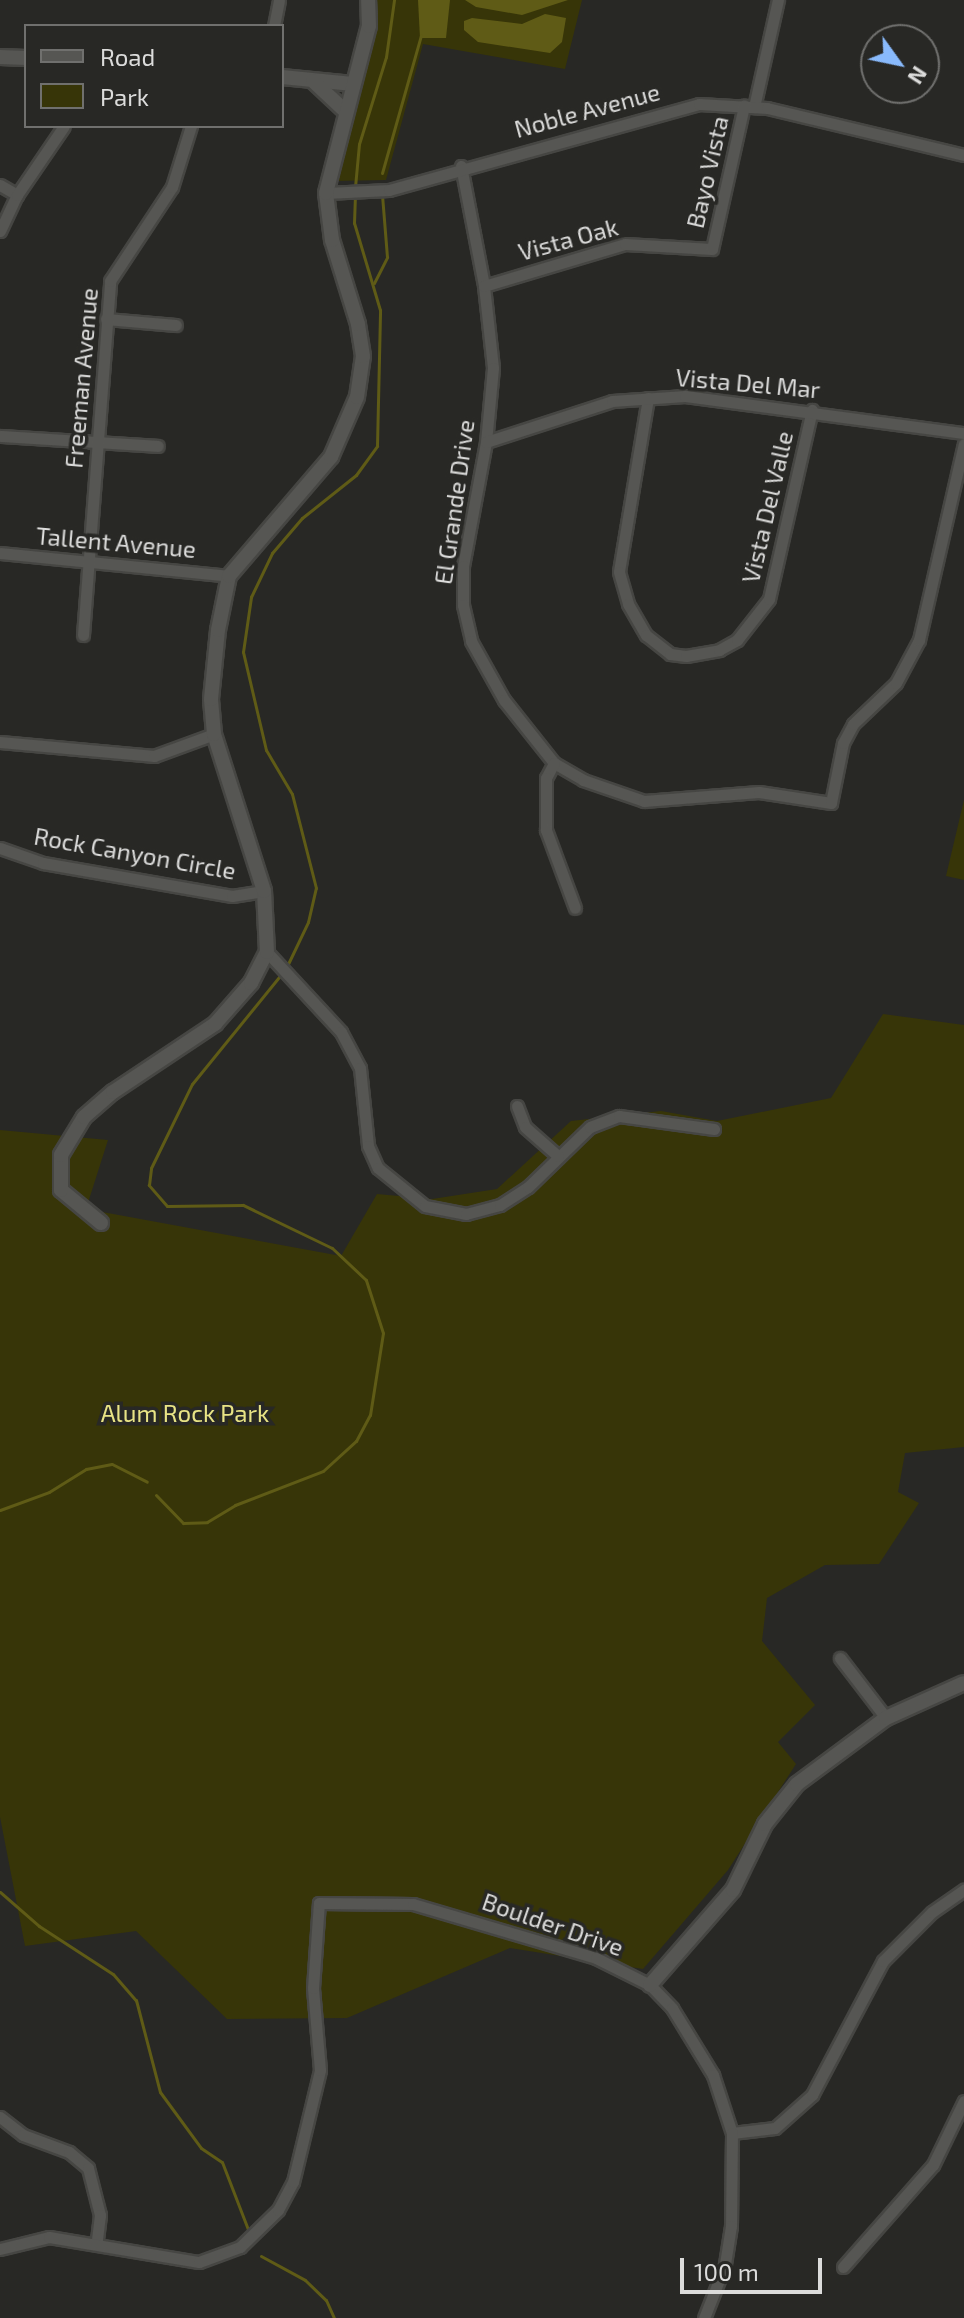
<!DOCTYPE html>
<html>
<head>
<meta charset="utf-8">
<style>
	body { margin:0 }
	#map { position:relative; width:964px; height:2318px; overflow:hidden; background:#282825; font-family:"Exo 2",sans-serif }
	div>[style] { position:absolute }
	[style*='--x'] { left:calc(var(--x)*1px); top:calc(var(--y)*1px); width:calc(var(--w)*1px); rotate:calc(var(--a)*1deg) }
	.green>* { inset:0; background:#373508 }
	.water>* { inset:0; background:#5f5b16 }
	.stream>* { height:3px; margin:-1.5px; padding:0 1.5px; transform-origin:1.5px; border-radius:1.5px; background:#5f5b16 }
	.roads { filter:drop-shadow(2px 0 #464643) drop-shadow(-2px 0 #464643) drop-shadow(0 2px #464643) drop-shadow(0 -2px #464643) }
	.minor>* { height:11px; margin:-5.5px; padding:0 5.5px; transform-origin:5.5px; border-radius:5.5px; background:#565653 }
	.tertiary>* { height:14px; margin:-7px; padding:0 7px; transform-origin:7px; border-radius:7px; background:#565653 }
	span { translate:-50% -50%; white-space:nowrap; text-align:center; line-height:1.15; -webkit-text-stroke:7px #282825; paint-order:stroke }
	.street-label { font-size:24px; color:#dcdcdb }
	.park-label { font-size:24px; color:#e8e385 }
	.legend { position:absolute; left:24px; top:24px; width:260px; height:104px; box-sizing:border-box; background:#282825; border:2px solid #70706e; margin:0; padding:10px 14px; list-style:none; font-size:24px; color:#dcdcdb }
	.legend li { display:flex; align-items:center; gap:16px; height:40px }
	.legend b { width:40px; border:2px solid #70706e }
	.north { position:absolute; left:860px; top:24px; width:80px; height:80px; box-sizing:border-box; background:#282825; border:2px solid #70706e; border-radius:50%; rotate:123deg; font-size:22px; font-weight:700; line-height:32px; text-align:center; color:#dcdcdb }
	.north::after { content:''; display:block; margin:auto; width:28px; height:36px; background:#89bafc; clip-path:polygon(50% 0,100% 100%,50% 72%,0 100%) }
	.scale { position:absolute; left:680px; top:2258px; width:142px; height:36px; box-sizing:border-box; border:4px solid #dcdcdb; border-top:0; padding-left:10px; font-size:24px; line-height:28px; white-space:nowrap; color:#dcdcdb; -webkit-text-stroke:6px #282825; paint-order:stroke }
</style>
</head>
<body>
<div id="map">
	<div class="green">
		<div style="clip-path:polygon(374px 0,582px 0,565px 69px,423px 44px,386px 180px,334px 181px)"></div>
		<div style="clip-path:polygon(964px 800px,964px 880px,946px 876px)"></div>
		<div style="clip-path:polygon(883px 1014px,964px 1025px,964px 1447px,905px 1453px,898px 1492px,919px 1503px,879px 1564px,825px 1565px,767px 1598px,762px 1641px,815px 1705px,778px 1742px,796px 1764px,728px 1870px,643px 1969px,510px 1948px,347px 2018px,227px 2019px,136px 1931px,25px 1946px,0 1817px,0 1130px,108px 1140px,86px 1209px,341px 1256px,377px 1194px,432px 1199px,497px 1189px,571px 1121px,661px 1111px,717px 1121px,831px 1098px)"></div>
	</div>
	<div class="water">
		<div style="clip-path:polygon(418px 0,450px 0,446px 38px,420px 38px)"></div>
		<div style="clip-path:polygon(465px 0,568px 0,522px 15px,476px 7px)"></div>
		<div style="clip-path:polygon(545px 14px,566px 18px,562px 42px,550px 53px,478px 42px,464px 30px,464px 21px,472px 18px,522px 24px)"></div>
	</div>
	<div class="stream">
		<div style="--x:382;--y:173;--w:143;--a:-74.2"></div>
		<div style="--x:355;--y:187;--w:43;--a:-84.7"></div>
		<div style="--x:359;--y:144;--w:91;--a:-72.8"></div>
		<div style="--x:386;--y:57;--w:58;--a:-82"></div>
		<div style="--x:374;--y:283;--w:29;--a:-63"></div>
		<div style="--x:387;--y:257;--w:62;--a:-94.6"></div>
		<div style="--x:287;--y:966;--w:49;--a:-64.5"></div>
		<div style="--x:308;--y:922;--w:35;--a:-77"></div>
		<div style="--x:316;--y:888;--w:97;--a:-104.3"></div>
		<div style="--x:292;--y:794;--w:51;--a:-120.6"></div>
		<div style="--x:266;--y:750;--w:101;--a:-103.2"></div>
		<div style="--x:243;--y:652;--w:56;--a:-81.7"></div>
		<div style="--x:251;--y:597;--w:49;--a:-64.5"></div>
		<div style="--x:272;--y:553;--w:46;--a:-49.4"></div>
		<div style="--x:302;--y:518;--w:69;--a:-38.5"></div>
		<div style="--x:356;--y:475;--w:36;--a:-54"></div>
		<div style="--x:377;--y:446;--w:136;--a:-88.7"></div>
		<div style="--x:380;--y:310;--w:91;--a:-106.6"></div>
		<div style="--x:354;--y:223;--w:28;--a:-88"></div>
		<div style="--x:156;--y:1495;--w:39;--a:46"></div>
		<div style="--x:183;--y:1523;--w:24;--a:-2"></div>
		<div style="--x:207;--y:1522;--w:33;--a:-31"></div>
		<div style="--x:235;--y:1505;--w:94;--a:-21.1"></div>
		<div style="--x:323;--y:1471;--w:45;--a:-42.3"></div>
		<div style="--x:356;--y:1441;--w:30;--a:-62"></div>
		<div style="--x:370;--y:1415;--w:83;--a:-81"></div>
		<div style="--x:383;--y:1333;--w:56;--a:-107.8"></div>
		<div style="--x:366;--y:1280;--w:47;--a:-136.7"></div>
		<div style="--x:332;--y:1248;--w:99;--a:-154.2"></div>
		<div style="--x:243;--y:1205;--w:76;--a:179.2"></div>
		<div style="--x:167;--y:1206;--w:28;--a:-131"></div>
		<div style="--x:149;--y:1185;--w:17;--a:-83"></div>
		<div style="--x:151;--y:1168;--w:93;--a:-64"></div>
		<div style="--x:192;--y:1084;--w:144;--a:-50.9"></div>
		<div style="--x:0;--y:1510;--w:52;--a:-20.2"></div>
		<div style="--x:49;--y:1492;--w:44;--a:-31.9"></div>
		<div style="--x:86;--y:1469;--w:26;--a:-11"></div>
		<div style="--x:112;--y:1464;--w:39;--a:27"></div>
		<div style="--x:0;--y:1892;--w:52;--a:41.1"></div>
		<div style="--x:39;--y:1926;--w:88;--a:33"></div>
		<div style="--x:113;--y:1974;--w:35;--a:49"></div>
		<div style="--x:136;--y:2000;--w:95;--a:75.4"></div>
		<div style="--x:160;--y:2092;--w:69;--a:53.8"></div>
		<div style="--x:201;--y:2148;--w:25;--a:34"></div>
		<div style="--x:222;--y:2162;--w:75;--a:68.9"></div>
		<div style="--x:261;--y:2256;--w:50;--a:28.6"></div>
		<div style="--x:305;--y:2280;--w:29;--a:44"></div>
		<div style="--x:326;--y:2300;--w:20;--a:66"></div>
	</div>
	<div class="roads">
		<div class="minor">
			<div style="--x:274;--y:26;--w:26;--a:-79"></div>
			<div style="--x:754;--y:107;--w:110;--a:-77.4"></div>
			<div style="--x:461;--y:166;--w:122;--a:79.1"></div>
			<div style="--x:484;--y:286;--w:82;--a:83.7"></div>
			<div style="--x:493;--y:368;--w:74;--a:95.4"></div>
			<div style="--x:486;--y:442;--w:126;--a:100.5"></div>
			<div style="--x:463;--y:566;--w:39;--a:90"></div>
			<div style="--x:463;--y:605;--w:37;--a:77"></div>
			<div style="--x:471;--y:641;--w:68;--a:60.8"></div>
			<div style="--x:504;--y:700;--w:80;--a:51.6"></div>
			<div style="--x:554;--y:763;--w:34;--a:30"></div>
			<div style="--x:583;--y:780;--w:65;--a:19"></div>
			<div style="--x:644;--y:801;--w:115;--a:-4.5"></div>
			<div style="--x:759;--y:792;--w:73;--a:8.7"></div>
			<div style="--x:831;--y:803;--w:61;--a:-78.7"></div>
			<div style="--x:843;--y:743;--w:21;--a:-62"></div>
			<div style="--x:853;--y:724;--w:59;--a:-43.6"></div>
			<div style="--x:896;--y:683;--w:49;--a:-61.9"></div>
			<div style="--x:919;--y:640;--w:201;--a:-77.1"></div>
			<div style="--x:0;--y:185;--w:20;--a:30"></div>
			<div style="--x:326;--y:193;--w:63;--a:-2.7"></div>
			<div style="--x:389;--y:190;--w:322;--a:-15.5"></div>
			<div style="--x:699;--y:104;--w:68;--a:3.4"></div>
			<div style="--x:767;--y:108;--w:203;--a:13.4"></div>
			<div style="--x:0;--y:231;--w:40;--a:-65"></div>
			<div style="--x:17;--y:195;--w:83;--a:-55.7"></div>
			<div style="--x:484;--y:286;--w:147;--a:-16.6"></div>
			<div style="--x:625;--y:244;--w:87;--a:3.3"></div>
			<div style="--x:712;--y:249;--w:147;--a:-77.4"></div>
			<div style="--x:106;--y:319;--w:70;--a:4.9"></div>
			<div style="--x:648;--y:398;--w:176;--a:99.5"></div>
			<div style="--x:619;--y:572;--w:33;--a:74"></div>
			<div style="--x:628;--y:604;--w:36;--a:60"></div>
			<div style="--x:646;--y:635;--w:31;--a:38"></div>
			<div style="--x:670;--y:654;--w:16;--a:7"></div>
			<div style="--x:686;--y:656;--w:34;--a:-10"></div>
			<div style="--x:719;--y:650;--w:21;--a:-29"></div>
			<div style="--x:737;--y:640;--w:52;--a:-52"></div>
			<div style="--x:769;--y:599;--w:194;--a:-77.2"></div>
			<div style="--x:0;--y:436;--w:158;--a:3.6"></div>
			<div style="--x:486;--y:442;--w:133;--a:-18"></div>
			<div style="--x:612;--y:401;--w:73;--a:-3.9"></div>
			<div style="--x:685;--y:396;--w:281;--a:7.6"></div>
			<div style="--x:0;--y:553;--w:230;--a:5.7"></div>
			<div style="--x:83;--y:635;--w:355;--a:-85.6"></div>
			<div style="--x:110;--y:281;--w:113;--a:-56.6"></div>
			<div style="--x:172;--y:187;--w:64;--a:-72.7"></div>
			<div style="--x:0;--y:742;--w:155;--a:5.2"></div>
			<div style="--x:154;--y:756;--w:64;--a:-20.1"></div>
			<div style="--x:554;--y:763;--w:17;--a:118"></div>
			<div style="--x:546;--y:778;--w:52;--a:90"></div>
			<div style="--x:546;--y:830;--w:83;--a:69.6"></div>
			<div style="--x:0;--y:848;--w:46;--a:19.2"></div>
			<div style="--x:43;--y:863;--w:192;--a:9.9"></div>
			<div style="--x:232;--y:896;--w:32;--a:-9"></div>
			<div style="--x:267;--y:952;--w:109;--a:47.2"></div>
			<div style="--x:341;--y:1032;--w:41;--a:62.2"></div>
			<div style="--x:360;--y:1068;--w:78;--a:84.1"></div>
			<div style="--x:368;--y:1146;--w:24;--a:66"></div>
			<div style="--x:378;--y:1168;--w:60;--a:39"></div>
			<div style="--x:425;--y:1206;--w:42;--a:11"></div>
			<div style="--x:466;--y:1214;--w:35;--a:-15"></div>
			<div style="--x:500;--y:1205;--w:33;--a:-33"></div>
			<div style="--x:528;--y:1187;--w:86;--a:-44.1"></div>
			<div style="--x:590;--y:1127;--w:31;--a:-21"></div>
			<div style="--x:619;--y:1116;--w:96;--a:7.8"></div>
			<div style="--x:517;--y:1106;--w:22;--a:69"></div>
			<div style="--x:525;--y:1127;--w:44;--a:41.3"></div>
			<div style="--x:840;--y:1658;--w:76;--a:52.5"></div>
			<div style="--x:0;--y:2117;--w:29;--a:38"></div>
			<div style="--x:23;--y:2135;--w:49;--a:20.3"></div>
			<div style="--x:69;--y:2152;--w:25;--a:40"></div>
			<div style="--x:88;--y:2168;--w:49;--a:75.7"></div>
			<div style="--x:100;--y:2215;--w:26;--a:97"></div>
			<div style="--x:732;--y:2133;--w:43;--a:-6.6"></div>
			<div style="--x:775;--y:2128;--w:50;--a:-41.7"></div>
			<div style="--x:812;--y:2095;--w:152;--a:-62.1"></div>
			<div style="--x:883;--y:1961;--w:69;--a:-45"></div>
			<div style="--x:932;--y:1912;--w:39;--a:-35"></div>
			<div style="--x:0;--y:2249;--w:50;--a:-13.8"></div>
			<div style="--x:49;--y:2237;--w:152;--a:9.5"></div>
			<div style="--x:199;--y:2262;--w:44;--a:-20.1"></div>
			<div style="--x:240;--y:2247;--w:53;--a:-44.2"></div>
			<div style="--x:278;--y:2210;--w:32;--a:-62"></div>
			<div style="--x:293;--y:2182;--w:115;--a:-76.4"></div>
			<div style="--x:320;--y:2070;--w:82;--a:-94.9"></div>
			<div style="--x:313;--y:1988;--w:85;--a:-86"></div>
			<div style="--x:319;--y:1903;--w:94;--a:0.6"></div>
			<div style="--x:413;--y:1904;--w:191;--a:16.4"></div>
			<div style="--x:596;--y:1958;--w:60;--a:26.6"></div>
			<div style="--x:650;--y:1985;--w:32;--a:46"></div>
			<div style="--x:672;--y:2008;--w:79;--a:58.5"></div>
			<div style="--x:713;--y:2075;--w:61;--a:71.9"></div>
			<div style="--x:732;--y:2133;--w:93;--a:90.6"></div>
			<div style="--x:731;--y:2226;--w:39;--a:99"></div>
			<div style="--x:725;--y:2265;--w:57;--a:111.6"></div>
			<div style="--x:843;--y:2267;--w:136;--a:-48.6"></div>
			<div style="--x:933;--y:2165;--w:71;--a:-64.2"></div>
		</div>
		<div class="tertiary">
			<div style="--x:0;--y:57;--w:26;--a:2"></div>
			<div style="--x:282;--y:77;--w:71;--a:5.6"></div>
			<div style="--x:313;--y:81;--w:42;--a:43.1"></div>
			<div style="--x:101;--y:1223;--w:52;--a:-140.5"></div>
			<div style="--x:61;--y:1190;--w:35;--a:-90"></div>
			<div style="--x:61;--y:1155;--w:44;--a:-58.8"></div>
			<div style="--x:84;--y:1117;--w:38;--a:-41"></div>
			<div style="--x:113;--y:1092;--w:123;--a:-33.7"></div>
			<div style="--x:215;--y:1024;--w:55;--a:-48.7"></div>
			<div style="--x:251;--y:983;--w:35;--a:-63"></div>
			<div style="--x:267;--y:952;--w:61;--a:-92.8"></div>
			<div style="--x:264;--y:891;--w:165;--a:-107.7"></div>
			<div style="--x:214;--y:734;--w:35;--a:-95"></div>
			<div style="--x:211;--y:699;--w:69;--a:-84.2"></div>
			<div style="--x:218;--y:630;--w:55;--a:-78.5"></div>
			<div style="--x:229;--y:576;--w:157;--a:-49.4"></div>
			<div style="--x:331;--y:457;--w:65;--a:-66.6"></div>
			<div style="--x:357;--y:397;--w:41;--a:-81.7"></div>
			<div style="--x:363;--y:356;--w:32;--a:-99"></div>
			<div style="--x:358;--y:324;--w:88;--a:-107.2"></div>
			<div style="--x:332;--y:240;--w:47;--a:-97.3"></div>
			<div style="--x:326;--y:193;--w:172;--a:-75.6"></div>
			<div style="--x:369;--y:26;--w:26;--a:-92"></div>
			<div style="--x:650;--y:1985;--w:126;--a:-48.9"></div>
			<div style="--x:733;--y:1890;--w:73;--a:-64.1"></div>
			<div style="--x:765;--y:1824;--w:51;--a:-51.3"></div>
			<div style="--x:797;--y:1784;--w:111;--a:-36.6"></div>
			<div style="--x:886;--y:1718;--w:85;--a:-24.2"></div>
		</div>
	</div>
	<div class="street-label">
		<span style="left:587px;top:110px;rotate:-15deg">Noble Avenue</span>
		<span style="left:707px;top:172px;rotate:-77deg">Bayo Vista</span>
		<span style="left:568px;top:239px;rotate:-15deg">Vista Oak</span>
		<span style="left:81px;top:378px;rotate:-85deg">Freeman Avenue</span>
		<span style="left:748px;top:383px;rotate:5deg">Vista Del Mar</span>
		<span style="left:454px;top:502px;rotate:-82deg">El Grande Drive</span>
		<span style="left:767px;top:507px;rotate:-77deg">Vista Del Valle</span>
		<span style="left:116px;top:542px;rotate:5deg">Tallent Avenue</span>
		<span style="left:135px;top:853px;rotate:10deg">Rock Canyon Circle</span>
		<span style="left:553px;top:1924px;rotate:19deg">Boulder Drive</span>
	</div>
	<div class="park-label">
		<span style="left:185px;top:1413px">Alum Rock Park</span>
	</div>
	<ul class="legend">
	<li><b style="height:10px;background:#565653"></b>Road</li>
	<li><b style="height:22px;background:#373508"></b>Park</li>
	</ul>
	<div class="north">N</div>
	<div class="scale">100 m</div>
</div>
</body>
</html>
